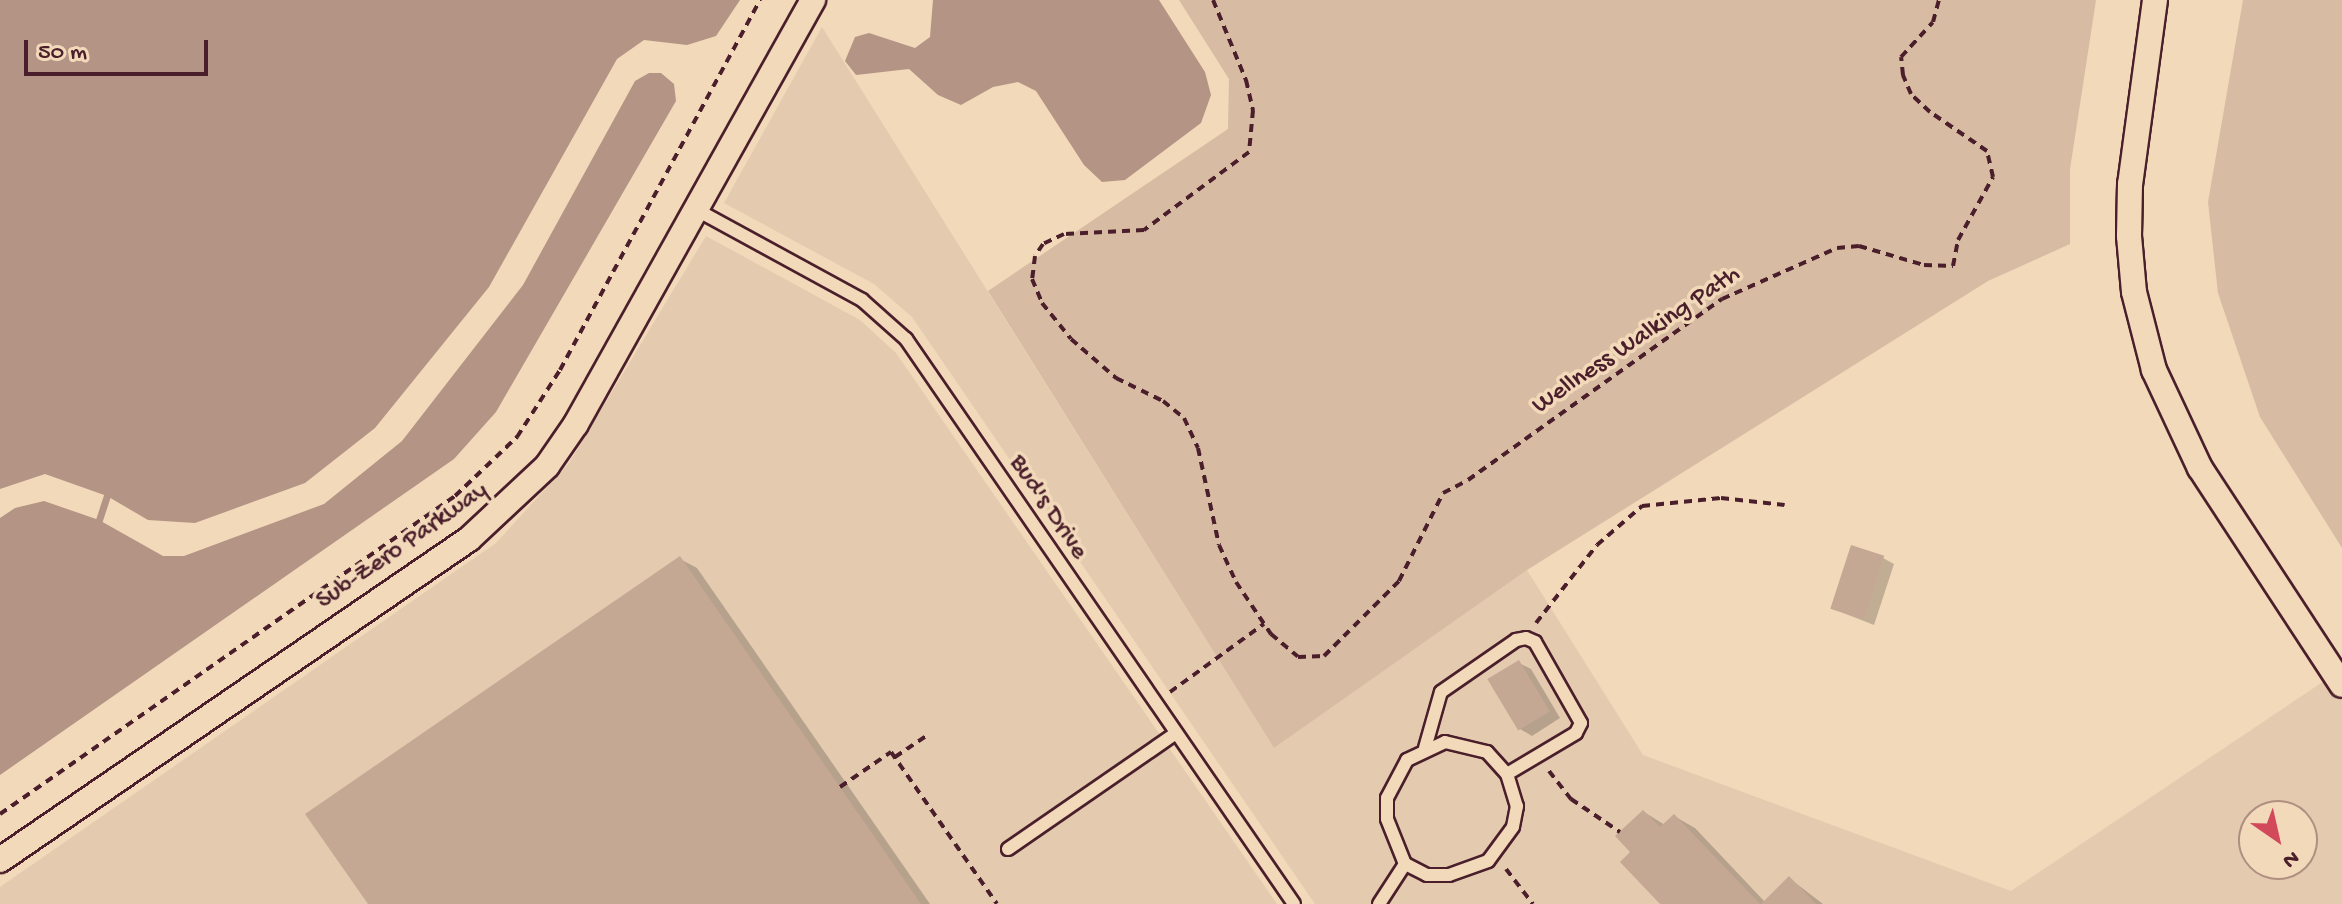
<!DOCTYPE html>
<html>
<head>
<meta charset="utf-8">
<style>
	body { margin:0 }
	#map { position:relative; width:2342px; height:904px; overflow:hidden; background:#f2d9ba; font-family:"Gochi Hand",sans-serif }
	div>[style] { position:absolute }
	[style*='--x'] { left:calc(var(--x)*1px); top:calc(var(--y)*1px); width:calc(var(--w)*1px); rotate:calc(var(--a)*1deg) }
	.built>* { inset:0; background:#e4caaf }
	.green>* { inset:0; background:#d7bba2 }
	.water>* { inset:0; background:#b49485 }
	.shadow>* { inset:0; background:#0003 }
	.stream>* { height:7px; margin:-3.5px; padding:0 3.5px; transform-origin:3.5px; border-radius:3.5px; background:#b49485 }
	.building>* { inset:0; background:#c5a894; transform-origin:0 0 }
	.path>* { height:4px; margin-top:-2px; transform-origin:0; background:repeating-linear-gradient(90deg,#4a1f2b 0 8px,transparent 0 14px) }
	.roads { filter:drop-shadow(2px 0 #4a1f2b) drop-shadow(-2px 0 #4a1f2b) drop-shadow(0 2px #4a1f2b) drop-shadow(0 -2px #4a1f2b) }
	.lane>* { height:12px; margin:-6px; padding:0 6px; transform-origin:6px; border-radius:6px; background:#f2d9ba }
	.street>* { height:24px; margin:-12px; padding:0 12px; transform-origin:12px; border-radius:12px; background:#f2d9ba }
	span { translate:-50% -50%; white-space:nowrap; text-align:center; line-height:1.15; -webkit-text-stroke:7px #f2d9ba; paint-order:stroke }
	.street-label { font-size:26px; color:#4a1f2b }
	.north { position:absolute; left:2238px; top:800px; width:80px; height:80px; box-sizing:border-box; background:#f2d9ba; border:2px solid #af8f81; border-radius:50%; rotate:146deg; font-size:22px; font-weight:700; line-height:32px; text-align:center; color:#4a1f2b }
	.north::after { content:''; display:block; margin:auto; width:28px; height:36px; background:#d1495b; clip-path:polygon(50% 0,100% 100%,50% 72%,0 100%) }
	.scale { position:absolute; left:24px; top:40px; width:184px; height:36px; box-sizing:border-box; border:4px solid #4a1f2b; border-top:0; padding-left:10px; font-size:24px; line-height:28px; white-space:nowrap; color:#4a1f2b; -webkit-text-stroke:6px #f2d9ba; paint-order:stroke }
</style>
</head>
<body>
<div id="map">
	<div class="built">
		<div style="clip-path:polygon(evenodd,822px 27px,1274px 748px,1527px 570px,1643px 755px,2011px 891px,2342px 669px,2342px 904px,1315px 904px,912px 317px,874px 284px,724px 203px,822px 27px,2254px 816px,2302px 816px,2302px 864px,2254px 864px,2254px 816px)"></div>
		<div style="clip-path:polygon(706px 236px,860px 320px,896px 353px,1277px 904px,0 904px,0 887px,496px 543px,569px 463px)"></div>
	</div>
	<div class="green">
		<div style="clip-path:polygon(1179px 0,2096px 0,2070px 169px,2070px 244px,1988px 281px,1527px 570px,1274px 748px,988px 291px,1228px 129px,1229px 79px)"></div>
		<div style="clip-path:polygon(2243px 0,2342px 0,2342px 548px,2260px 417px,2218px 293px,2208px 202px)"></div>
	</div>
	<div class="water">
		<div style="clip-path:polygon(0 0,740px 0,716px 36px,687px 45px,644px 40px,617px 59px,489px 287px,375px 428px,305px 483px,195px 523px,148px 520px,107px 496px,45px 474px,0 489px)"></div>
		<div style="clip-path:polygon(933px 0,1159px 0,1205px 72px,1211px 95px,1201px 123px,1125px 180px,1102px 182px,1084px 165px,1036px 91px,1018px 82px,993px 87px,961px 105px,938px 95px,909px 69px,856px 75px,845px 61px,855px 37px,869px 33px,915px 48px,930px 37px)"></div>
		<div style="clip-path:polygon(649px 73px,661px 73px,674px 84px,676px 101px,496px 412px,454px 459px,0 775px,0 518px,15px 508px,44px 501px,99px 520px,163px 556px,184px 556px,324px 504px,402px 441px,523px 285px,635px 81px)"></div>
	</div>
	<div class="shadow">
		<div style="clip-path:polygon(1883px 558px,1894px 564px,1874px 625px,1833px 609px)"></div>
		<div style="clip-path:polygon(680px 559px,697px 568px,930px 904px,371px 904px)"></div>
		<div style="clip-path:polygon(1519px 663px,1531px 669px,1560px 718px,1532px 736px,1520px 729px)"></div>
		<div style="clip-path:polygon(1644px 812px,1665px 825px,1674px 816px,1695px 828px,1765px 902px,1789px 878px,1823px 904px,1663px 904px,1633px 852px)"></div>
	</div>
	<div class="stream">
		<div style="--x:99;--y:520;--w:25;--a:-72"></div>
	</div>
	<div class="building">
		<div style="left:1851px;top:545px;width:35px;height:67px;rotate:18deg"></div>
		<div style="clip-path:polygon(680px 556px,921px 904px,368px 904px,305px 814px)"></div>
		<div style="left:1519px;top:660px;width:60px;height:37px;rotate:59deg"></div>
		<div style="clip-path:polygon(1643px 810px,1660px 827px,1674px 814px,1760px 904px,1660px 904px,1620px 862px,1630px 852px,1615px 836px)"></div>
		<div style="clip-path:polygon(1789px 876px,1816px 904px,1761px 904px)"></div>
	</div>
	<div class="path">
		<div style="--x:1213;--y:0;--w:87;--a:67.6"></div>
		<div style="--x:1246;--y:80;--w:31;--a:77"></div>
		<div style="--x:1253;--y:110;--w:42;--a:95.4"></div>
		<div style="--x:1249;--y:152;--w:131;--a:143.4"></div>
		<div style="--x:1144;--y:230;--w:80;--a:177.1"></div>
		<div style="--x:1064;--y:234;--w:23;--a:155"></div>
		<div style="--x:1043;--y:244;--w:14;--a:124"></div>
		<div style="--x:1035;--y:256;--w:23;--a:97"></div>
		<div style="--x:1032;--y:279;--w:26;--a:67"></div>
		<div style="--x:1042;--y:303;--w:46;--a:51.1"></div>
		<div style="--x:1071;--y:339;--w:60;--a:40.9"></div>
		<div style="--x:1116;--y:378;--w:52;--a:26.1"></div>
		<div style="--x:1163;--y:401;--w:27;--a:39"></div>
		<div style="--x:1184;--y:418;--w:33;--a:65"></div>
		<div style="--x:1198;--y:448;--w:99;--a:77.8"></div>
		<div style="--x:1219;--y:545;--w:41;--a:65.3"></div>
		<div style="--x:1236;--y:582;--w:63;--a:56.1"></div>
		<div style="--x:1271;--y:634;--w:35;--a:40"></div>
		<div style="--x:1298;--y:657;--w:26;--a:-2"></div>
		<div style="--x:1324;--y:656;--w:106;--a:-45"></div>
		<div style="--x:1399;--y:581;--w:98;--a:-63.4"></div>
		<div style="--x:1443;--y:493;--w:28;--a:-27"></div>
		<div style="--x:1468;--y:480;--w:312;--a:-35.5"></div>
		<div style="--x:1722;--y:299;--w:126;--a:-23.9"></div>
		<div style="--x:1837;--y:248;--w:22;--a:-5"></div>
		<div style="--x:1859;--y:246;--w:68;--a:16.3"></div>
		<div style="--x:1924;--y:265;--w:29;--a:2"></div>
		<div style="--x:1953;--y:266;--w:26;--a:-79"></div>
		<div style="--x:1958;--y:240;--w:72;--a:-60.9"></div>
		<div style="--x:1993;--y:177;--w:27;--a:-103"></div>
		<div style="--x:1987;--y:151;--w:69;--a:-145.6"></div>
		<div style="--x:1930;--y:112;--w:26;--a:-137"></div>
		<div style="--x:1911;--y:94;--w:21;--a:-113"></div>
		<div style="--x:1903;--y:75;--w:18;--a:-96"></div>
		<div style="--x:1901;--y:57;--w:47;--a:-47.6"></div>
		<div style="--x:1933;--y:22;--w:23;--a:-75"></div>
		<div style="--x:1536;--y:623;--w:99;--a:-52"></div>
		<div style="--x:1597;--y:545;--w:60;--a:-40.9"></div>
		<div style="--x:1642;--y:506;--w:79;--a:-5.8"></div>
		<div style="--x:1721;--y:498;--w:64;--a:6.2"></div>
		<div style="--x:1170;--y:692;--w:116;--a:-35.9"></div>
		<div style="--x:895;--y:757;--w:40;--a:-34"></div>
		<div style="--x:1549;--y:771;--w:36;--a:52"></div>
		<div style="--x:1571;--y:799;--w:59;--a:34"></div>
		<div style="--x:840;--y:787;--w:62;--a:-34.5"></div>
		<div style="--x:891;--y:752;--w:185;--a:55.1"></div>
		<div style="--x:0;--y:814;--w:555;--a:-34.95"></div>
		<div style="--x:455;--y:496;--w:86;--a:-43.6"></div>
		<div style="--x:517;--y:437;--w:80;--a:-57.3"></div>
		<div style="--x:560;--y:370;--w:421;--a:-61.6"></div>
		<div style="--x:1506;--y:869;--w:44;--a:52.4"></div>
	</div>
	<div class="roads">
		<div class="lane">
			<div style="--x:697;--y:210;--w:188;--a:28.6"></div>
			<div style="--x:862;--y:300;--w:59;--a:41.6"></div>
			<div style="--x:906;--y:339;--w:685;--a:55.52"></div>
			<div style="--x:1445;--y:742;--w:43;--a:13.4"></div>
			<div style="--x:1487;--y:752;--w:30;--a:48"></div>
			<div style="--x:1507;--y:774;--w:34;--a:73"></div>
			<div style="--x:1517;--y:806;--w:21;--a:101"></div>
			<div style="--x:1513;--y:827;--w:42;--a:126.3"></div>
			<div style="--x:1488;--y:861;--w:41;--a:160.3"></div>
			<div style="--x:1449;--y:875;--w:22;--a:180"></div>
			<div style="--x:1427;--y:875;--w:25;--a:-153"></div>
			<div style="--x:1405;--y:864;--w:48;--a:-111.8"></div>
			<div style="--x:1387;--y:819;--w:21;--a:-90"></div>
			<div style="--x:1387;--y:798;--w:43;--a:-62.2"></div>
			<div style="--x:1407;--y:760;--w:42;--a:-25.3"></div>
			<div style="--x:1425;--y:748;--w:58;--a:-74.1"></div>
			<div style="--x:1441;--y:692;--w:91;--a:-34.7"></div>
			<div style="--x:1516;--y:640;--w:10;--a:-11"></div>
			<div style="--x:1526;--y:638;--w:10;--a:24"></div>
			<div style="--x:1535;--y:642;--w:93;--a:60.4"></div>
			<div style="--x:1581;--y:723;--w:11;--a:117"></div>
			<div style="--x:1576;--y:733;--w:80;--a:149.3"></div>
			<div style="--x:1008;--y:849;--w:204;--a:-34.6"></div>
			<div style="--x:1379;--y:904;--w:48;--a:-57"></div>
		</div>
		<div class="street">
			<div style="--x:2155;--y:0;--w:186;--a:97.7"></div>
			<div style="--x:2130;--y:184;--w:52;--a:91.1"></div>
			<div style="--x:2129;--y:236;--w:56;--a:84.9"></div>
			<div style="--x:2134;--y:292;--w:81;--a:75.6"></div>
			<div style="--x:2154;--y:370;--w:108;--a:64.9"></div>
			<div style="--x:2200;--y:468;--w:259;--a:56.8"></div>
			<div style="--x:0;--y:860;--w:568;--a:-34.39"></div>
			<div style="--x:469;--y:539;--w:107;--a:-43.1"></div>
			<div style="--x:547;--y:466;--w:51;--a:-55.4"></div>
			<div style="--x:576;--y:424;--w:486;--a:-60.8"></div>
		</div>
	</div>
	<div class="street-label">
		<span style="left:1637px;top:341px;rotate:-34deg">Wellness Walking Path</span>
		<span style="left:1047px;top:508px;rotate:56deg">Bud's Drive</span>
		<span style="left:403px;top:547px;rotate:-35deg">Sub-Zero Parkway</span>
	</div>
	<div class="north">N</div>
	<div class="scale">50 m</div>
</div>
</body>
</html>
